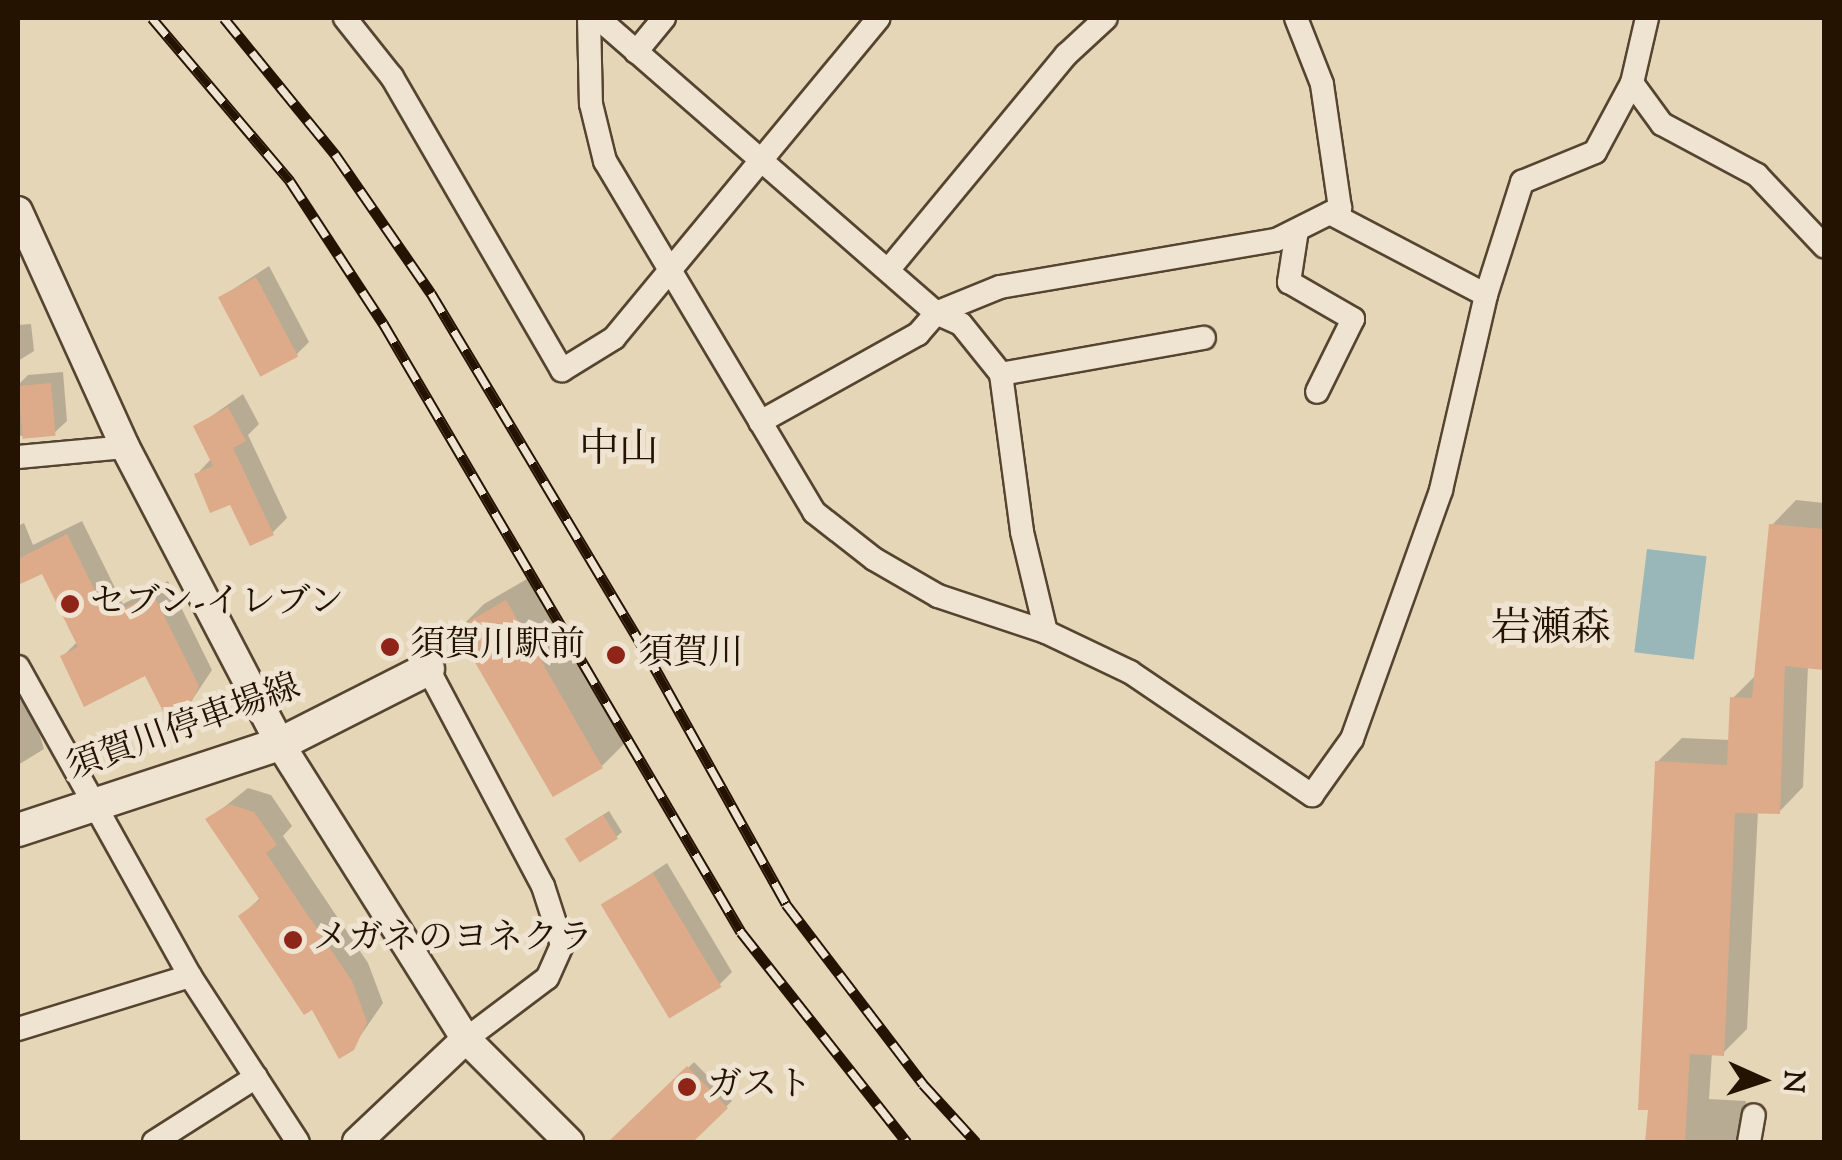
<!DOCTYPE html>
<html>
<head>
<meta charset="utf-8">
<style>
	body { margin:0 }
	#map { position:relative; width:1842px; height:1160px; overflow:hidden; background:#e5d6b8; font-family:"Sorts Mill Goudy","Noto Serif JP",serif }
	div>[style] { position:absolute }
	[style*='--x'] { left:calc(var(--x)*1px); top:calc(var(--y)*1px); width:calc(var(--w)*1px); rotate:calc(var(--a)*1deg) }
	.water>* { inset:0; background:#99b7b8; transform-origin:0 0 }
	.shadow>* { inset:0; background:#0003 }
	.building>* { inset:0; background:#ddab89; transform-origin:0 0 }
	.roads { filter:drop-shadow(2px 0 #55442f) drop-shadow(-2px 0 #55442f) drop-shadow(0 2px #55442f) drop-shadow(0 -2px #55442f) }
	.minor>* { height:22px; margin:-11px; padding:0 11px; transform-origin:11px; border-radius:11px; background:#eee4d1 }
	.tertiary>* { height:28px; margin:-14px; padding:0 14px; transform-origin:14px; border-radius:14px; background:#eee4d1 }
	.secondary>* { height:32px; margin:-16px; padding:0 16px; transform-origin:16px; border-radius:16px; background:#eee4d1 }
	.rail>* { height:11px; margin-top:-5.5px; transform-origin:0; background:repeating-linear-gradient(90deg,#eee4d1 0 22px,#251301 0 44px); box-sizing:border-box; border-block:2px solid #251301 }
	.dots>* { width:28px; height:28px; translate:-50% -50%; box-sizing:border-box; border:5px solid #eee4d1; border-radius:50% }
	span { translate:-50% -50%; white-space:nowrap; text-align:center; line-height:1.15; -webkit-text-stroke:10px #eee4d1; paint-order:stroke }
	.poi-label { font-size:35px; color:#251301 }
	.left { translate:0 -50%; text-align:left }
	.street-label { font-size:35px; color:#251301 }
	.quarter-label { font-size:40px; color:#251301 }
	.frame { position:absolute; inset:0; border:20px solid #251301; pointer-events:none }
	.north { position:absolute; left:1712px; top:1030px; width:100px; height:100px; -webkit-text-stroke:8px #eee4d1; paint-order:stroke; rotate:93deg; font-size:28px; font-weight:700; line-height:40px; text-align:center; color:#251301 }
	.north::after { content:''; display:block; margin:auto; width:35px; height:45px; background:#251301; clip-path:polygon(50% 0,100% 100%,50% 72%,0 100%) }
</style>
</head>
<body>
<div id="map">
	<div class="water">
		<div style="left:1647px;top:549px;width:60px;height:104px;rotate:7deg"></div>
	</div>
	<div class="shadow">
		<div style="clip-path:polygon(269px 266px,309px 342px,296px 355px,221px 297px)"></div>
		<div style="clip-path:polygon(31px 324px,34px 351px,18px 361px,18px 325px)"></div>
		<div style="clip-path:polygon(63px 372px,67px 421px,54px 433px,19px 436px,18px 385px,28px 375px)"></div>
		<div style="clip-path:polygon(243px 394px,259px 424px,248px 435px,287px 518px,272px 533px,197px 474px,212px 458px,196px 427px)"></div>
		<div style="clip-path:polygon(1796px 500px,1824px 503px,1824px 668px,1808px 666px,1803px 787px,1779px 812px,1758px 811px,1747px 1029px,1723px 1053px,1712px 1053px,1709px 1099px,1746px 1101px,1743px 1142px,1648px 1142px,1657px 762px,1682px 738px,1731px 740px,1732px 699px,1757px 674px,1772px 525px)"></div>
		<div style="clip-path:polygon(82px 521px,123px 604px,168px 581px,212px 670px,186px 709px,146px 673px,63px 656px,78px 641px,43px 571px,18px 582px,18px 526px,24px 523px,33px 545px)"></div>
		<div style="clip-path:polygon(532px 576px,627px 741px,602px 766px,459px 629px,484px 604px)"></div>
		<div style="clip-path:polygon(18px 663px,44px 749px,18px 765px)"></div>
		<div style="clip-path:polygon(248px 788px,271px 795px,292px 826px,283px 836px,368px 963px,383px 1003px,352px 1048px,241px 916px,261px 897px,208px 820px)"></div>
		<div style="clip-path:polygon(609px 811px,622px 832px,616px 837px,574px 833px)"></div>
		<div style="clip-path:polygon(667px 863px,732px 972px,719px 985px,604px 905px)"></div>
		<div style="clip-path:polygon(694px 1062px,732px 1101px,689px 1142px,613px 1142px)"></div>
	</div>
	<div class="building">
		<div style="left:256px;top:277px;width:90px;height:43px;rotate:62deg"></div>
		<div style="left:51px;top:383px;width:53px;height:33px;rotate:85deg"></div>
		<div style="clip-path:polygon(228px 407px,246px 441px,233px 448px,274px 535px,250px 546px,230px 505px,210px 513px,194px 474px,213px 466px,193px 426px)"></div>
		<div style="clip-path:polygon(1769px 524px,1824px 529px,1824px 670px,1785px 666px,1780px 814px,1735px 813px,1724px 1056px,1690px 1054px,1685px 1142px,1645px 1142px,1648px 1110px,1638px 1110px,1655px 761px,1727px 765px,1730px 697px,1752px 698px)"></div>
		<div style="clip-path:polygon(67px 534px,108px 617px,153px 594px,199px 686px,187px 711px,168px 721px,145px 676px,84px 707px,60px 656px,78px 647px,42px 574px,18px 585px,18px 559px)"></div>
		<div style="left:506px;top:600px;width:194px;height:58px;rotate:60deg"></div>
		<div style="clip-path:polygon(229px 804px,254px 812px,277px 845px,266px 853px,352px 981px,367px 1022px,354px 1050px,339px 1059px,312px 1010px,304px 1015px,238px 916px,260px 900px,205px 819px)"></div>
		<div style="left:603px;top:815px;width:28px;height:45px;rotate:58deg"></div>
		<div style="left:653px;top:873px;width:133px;height:61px;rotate:59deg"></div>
		<div style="clip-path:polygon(687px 1066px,728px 1108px,693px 1142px,608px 1142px)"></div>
	</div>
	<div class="roads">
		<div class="minor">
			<div style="--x:345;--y:18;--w:75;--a:51.5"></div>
			<div style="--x:392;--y:77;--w:339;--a:59.9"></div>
			<div style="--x:562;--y:370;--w:61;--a:-31.6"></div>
			<div style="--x:614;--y:338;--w:415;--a:-50.4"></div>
			<div style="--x:589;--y:18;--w:86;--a:88.7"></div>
			<div style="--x:591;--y:104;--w:59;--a:76.2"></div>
			<div style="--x:605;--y:161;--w:409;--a:59.2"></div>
			<div style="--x:814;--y:512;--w:76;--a:38.1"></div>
			<div style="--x:874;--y:559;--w:74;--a:30"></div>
			<div style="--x:938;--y:596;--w:114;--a:18.4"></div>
			<div style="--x:1046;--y:632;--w:93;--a:25.5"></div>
			<div style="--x:1130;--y:672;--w:220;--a:34.1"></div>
			<div style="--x:1312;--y:795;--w:69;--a:-54.5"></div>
			<div style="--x:1352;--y:739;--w:264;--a:-70.3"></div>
			<div style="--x:1441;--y:490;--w:200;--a:-77"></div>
			<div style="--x:1486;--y:295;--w:176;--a:-152.3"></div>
			<div style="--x:598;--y:18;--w:449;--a:41.1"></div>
			<div style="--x:936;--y:313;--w:27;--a:24"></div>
			<div style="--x:961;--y:324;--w:64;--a:51.3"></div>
			<div style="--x:1001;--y:374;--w:159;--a:82.4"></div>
			<div style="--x:1022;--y:532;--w:103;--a:76.5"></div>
			<div style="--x:636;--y:52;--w:44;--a:-50.5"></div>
			<div style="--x:1632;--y:83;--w:51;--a:53.8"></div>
			<div style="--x:1662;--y:124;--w:108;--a:28.2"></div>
			<div style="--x:1757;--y:175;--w:98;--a:46.7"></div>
			<div style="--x:1297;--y:230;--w:53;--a:98.7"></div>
			<div style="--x:1289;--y:282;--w:74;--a:30"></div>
			<div style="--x:1353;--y:319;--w:81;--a:116.3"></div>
			<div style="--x:889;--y:269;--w:278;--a:-50.4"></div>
			<div style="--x:1066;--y:55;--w:54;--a:-42.8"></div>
			<div style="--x:1486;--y:295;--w:119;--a:-72.3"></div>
			<div style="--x:1522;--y:182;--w:79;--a:-22.3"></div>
			<div style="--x:1595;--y:152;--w:78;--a:-61.8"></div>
			<div style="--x:1632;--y:83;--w:67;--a:-77"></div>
			<div style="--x:1001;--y:374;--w:206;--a:-10.1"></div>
			<div style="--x:760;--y:422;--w:181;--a:-29.1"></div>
			<div style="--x:918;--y:334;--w:28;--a:-49"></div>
			<div style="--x:936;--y:313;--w:69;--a:-22.1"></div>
			<div style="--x:1000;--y:287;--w:280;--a:-9.7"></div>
			<div style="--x:1276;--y:240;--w:72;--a:-26.6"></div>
			<div style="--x:1340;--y:208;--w:125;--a:-98.3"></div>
			<div style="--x:1322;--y:84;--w:71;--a:-111.5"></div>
			<div style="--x:18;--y:457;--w:107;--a:-5.3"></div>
			<div style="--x:18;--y:667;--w:354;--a:60.9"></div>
			<div style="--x:190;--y:976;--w:198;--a:57"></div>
			<div style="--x:428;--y:669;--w:246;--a:62.1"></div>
			<div style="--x:543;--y:886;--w:62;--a:72.1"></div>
			<div style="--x:562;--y:945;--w:36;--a:114"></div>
			<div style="--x:547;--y:978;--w:101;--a:143"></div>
			<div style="--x:18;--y:1029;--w:180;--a:-17.1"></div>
			<div style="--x:154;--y:1142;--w:121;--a:-32.5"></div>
			<div style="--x:1749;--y:1142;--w:27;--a:-80"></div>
		</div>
		<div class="tertiary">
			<div style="--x:18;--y:211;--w:259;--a:65.6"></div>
			<div style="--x:125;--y:447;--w:335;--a:62.4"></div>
			<div style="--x:280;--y:744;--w:349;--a:57.8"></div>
			<div style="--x:466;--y:1039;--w:146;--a:45"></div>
			<div style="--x:357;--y:1142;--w:150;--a:-43.4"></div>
		</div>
		<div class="secondary">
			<div style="--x:18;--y:830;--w:276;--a:-18.2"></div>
			<div style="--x:280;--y:744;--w:166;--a:-26.9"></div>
		</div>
	</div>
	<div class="rail">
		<div style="--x:152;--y:18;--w:214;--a:49.7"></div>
		<div style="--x:290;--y:181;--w:170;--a:56.8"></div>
		<div style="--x:383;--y:323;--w:706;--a:59.55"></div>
		<div style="--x:741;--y:932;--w:268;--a:51.7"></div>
		<div style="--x:224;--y:18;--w:176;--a:50.8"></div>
		<div style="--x:335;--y:154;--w:169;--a:55.4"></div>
		<div style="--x:431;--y:293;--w:418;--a:59.1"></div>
		<div style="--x:646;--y:652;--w:288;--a:60.9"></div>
		<div style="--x:786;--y:904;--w:226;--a:52.7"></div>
		<div style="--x:923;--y:1084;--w:79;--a:47.6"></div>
	</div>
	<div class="dots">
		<div style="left:70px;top:604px;background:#8f2418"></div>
		<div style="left:390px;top:647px;background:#8f2418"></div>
		<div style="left:616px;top:655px;background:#8f2418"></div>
		<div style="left:293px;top:940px;background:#8f2418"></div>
		<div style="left:687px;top:1087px;background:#8f2418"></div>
	</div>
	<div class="poi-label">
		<span class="left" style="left:90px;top:604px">セブン-イレブン</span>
		<span class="left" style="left:410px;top:647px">須賀川駅前</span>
		<span class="left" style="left:638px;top:655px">須賀川</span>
		<span class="left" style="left:313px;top:940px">メガネのヨネクラ</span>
		<span class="left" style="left:707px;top:1087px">ガスト</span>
	</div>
	<div class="street-label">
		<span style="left:184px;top:729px;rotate:-20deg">須賀川停車場線</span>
	</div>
	<div class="quarter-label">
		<span style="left:619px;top:452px">中山</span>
		<span style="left:1551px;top:631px">岩瀬森</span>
	</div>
	<div class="frame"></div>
	<div class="north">N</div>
</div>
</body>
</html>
